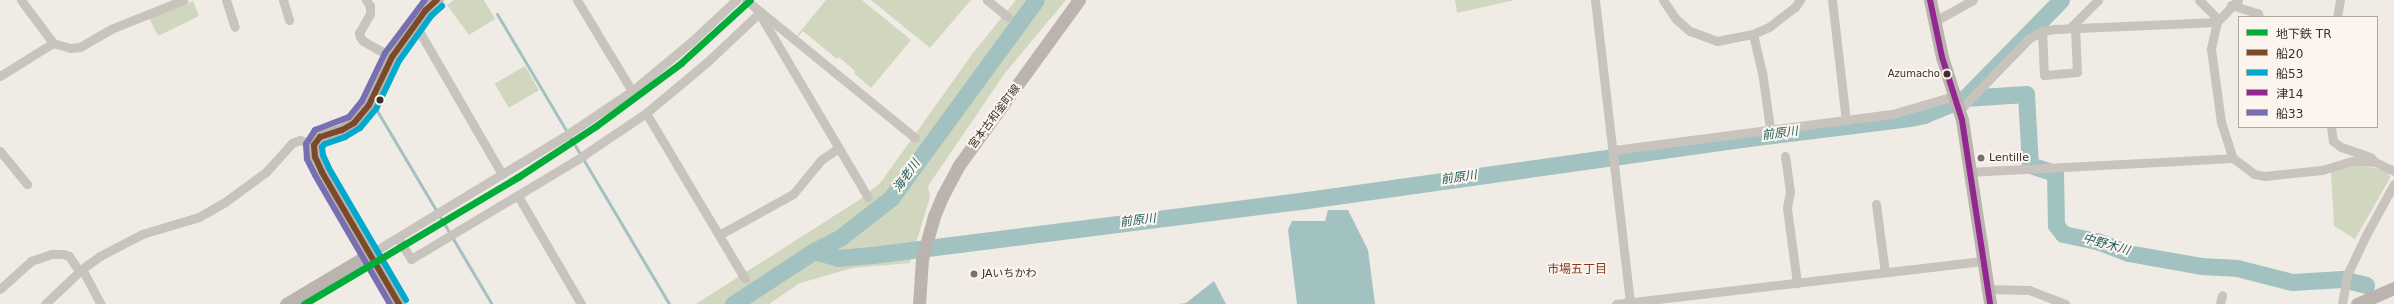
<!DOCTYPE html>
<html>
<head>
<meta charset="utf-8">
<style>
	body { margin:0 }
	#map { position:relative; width:2394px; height:304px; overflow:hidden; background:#f0ebe5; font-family:"DejaVu Sans","Noto Sans JP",sans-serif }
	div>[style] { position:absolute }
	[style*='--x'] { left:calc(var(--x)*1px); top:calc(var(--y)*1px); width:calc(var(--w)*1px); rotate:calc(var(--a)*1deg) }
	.green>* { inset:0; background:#d1d6bf; transform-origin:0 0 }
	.water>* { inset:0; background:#a1c2c1 }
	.stream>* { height:3px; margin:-1.5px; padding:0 1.5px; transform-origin:1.5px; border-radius:1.5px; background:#a1c2c1 }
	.river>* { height:17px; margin:-8.5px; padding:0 8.5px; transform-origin:8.5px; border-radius:8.5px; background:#a1c2c1 }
	.street>* { height:9px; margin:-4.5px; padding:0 4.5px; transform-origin:4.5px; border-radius:4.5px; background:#c9c3be }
	.secondary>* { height:13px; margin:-6.5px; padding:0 6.5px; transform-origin:6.5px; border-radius:6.5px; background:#bab3ae }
	.bus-1>* { height:6px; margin:-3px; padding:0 3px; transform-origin:3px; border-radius:3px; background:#7a4b2a }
	.bus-2>* { height:6px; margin:-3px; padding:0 3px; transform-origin:3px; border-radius:3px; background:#00a9ce }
	.bus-3>* { height:6px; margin:-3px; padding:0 3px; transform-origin:3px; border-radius:3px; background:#92278f }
	.bus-4>* { height:6px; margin:-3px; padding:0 3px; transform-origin:3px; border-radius:3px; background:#7670b3 }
	.metro-1>* { height:7px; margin:-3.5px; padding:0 3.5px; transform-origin:3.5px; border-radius:3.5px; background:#02ac39 }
	.dots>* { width:11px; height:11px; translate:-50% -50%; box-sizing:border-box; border:2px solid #fbf5ee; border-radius:50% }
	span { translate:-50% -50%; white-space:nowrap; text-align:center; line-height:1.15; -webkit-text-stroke:4px #fbf5ee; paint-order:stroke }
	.bus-label { font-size:10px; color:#3b302b }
	.right { translate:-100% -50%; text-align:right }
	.street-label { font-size:11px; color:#3b302b }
	.poi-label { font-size:11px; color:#3b302b }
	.left { translate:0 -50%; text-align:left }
	.water-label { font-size:12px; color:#1f5a5e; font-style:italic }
	.neighbourhood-label { font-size:12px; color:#8c3b22 }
	.legend { position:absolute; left:2238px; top:16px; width:140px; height:112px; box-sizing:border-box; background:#fbf5ee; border:1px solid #aea6a0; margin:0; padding:5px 7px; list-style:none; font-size:12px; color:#3b302b }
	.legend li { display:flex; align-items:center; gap:8px; height:20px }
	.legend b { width:20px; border:1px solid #aea6a0 }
</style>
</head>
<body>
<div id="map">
	<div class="green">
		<div style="clip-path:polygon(454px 0,484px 0,495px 19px,469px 35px,447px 5px)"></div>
		<div style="clip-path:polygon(826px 0,862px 0,911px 40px,871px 88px,854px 73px,855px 71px,839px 57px,837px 59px,803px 31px,796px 39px,795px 38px)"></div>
		<div style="clip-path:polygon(871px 0,971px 0,930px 48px)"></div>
		<div style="clip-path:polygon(1016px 0,1066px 0,1005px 73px,928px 186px,930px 197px,910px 263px,853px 268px,800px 283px,769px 304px,696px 304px,859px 200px,881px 182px,973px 53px)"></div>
		<div style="clip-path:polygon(1455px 0,1515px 0,1457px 13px)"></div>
		<div style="clip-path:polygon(193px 1px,199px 16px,158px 36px,149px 18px)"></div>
		<div style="left:525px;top:66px;width:28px;height:35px;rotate:60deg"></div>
		<div style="clip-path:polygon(2352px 165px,2382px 169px,2389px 173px,2390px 178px,2355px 239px,2334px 226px,2331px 171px)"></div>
	</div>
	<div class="water">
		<div style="clip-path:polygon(1328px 210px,1348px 210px,1368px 250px,1375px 304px,1297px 304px,1288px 230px,1292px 221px,1325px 221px)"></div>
		<div style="clip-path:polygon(1214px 281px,1226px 304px,1179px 304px,1186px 303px)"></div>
	</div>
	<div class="stream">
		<div style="--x:497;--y:14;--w:337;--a:59.3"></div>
		<div style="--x:376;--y:109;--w:227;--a:59.3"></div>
	</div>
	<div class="river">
		<div style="--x:1965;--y:98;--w:61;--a:-3.8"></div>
		<div style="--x:2026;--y:94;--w:71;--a:86.8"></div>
		<div style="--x:2030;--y:165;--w:26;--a:18"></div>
		<div style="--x:2055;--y:173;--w:52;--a:88.9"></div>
		<div style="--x:2056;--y:225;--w:11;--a:52"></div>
		<div style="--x:2063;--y:234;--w:35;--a:12"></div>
		<div style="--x:2097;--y:241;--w:33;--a:21"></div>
		<div style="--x:2128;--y:253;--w:74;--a:10.1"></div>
		<div style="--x:2201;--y:266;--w:36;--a:3"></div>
		<div style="--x:2237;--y:268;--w:57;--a:14.3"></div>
		<div style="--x:2292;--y:282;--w:50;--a:-3.4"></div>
		<div style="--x:2342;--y:279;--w:25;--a:14"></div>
		<div style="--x:814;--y:251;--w:25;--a:16"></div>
		<div style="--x:838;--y:258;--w:34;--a:-5"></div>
		<div style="--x:872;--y:255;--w:431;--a:-7.2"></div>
		<div style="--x:1300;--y:201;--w:445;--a:-8"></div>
		<div style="--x:1741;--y:139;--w:170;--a:-7.1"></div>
		<div style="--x:1910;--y:118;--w:14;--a:-12"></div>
		<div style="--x:1924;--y:115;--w:44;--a:-22.5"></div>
		<div style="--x:1965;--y:98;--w:137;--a:-45.6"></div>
		<div style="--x:733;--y:304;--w:97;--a:-33.2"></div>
		<div style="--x:814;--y:251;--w:30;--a:-27"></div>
		<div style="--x:841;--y:237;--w:63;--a:-38"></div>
		<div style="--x:891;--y:198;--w:245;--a:-53.8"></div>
	</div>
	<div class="street">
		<div style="--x:21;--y:0;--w:54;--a:53.3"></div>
		<div style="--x:53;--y:43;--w:18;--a:16"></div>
		<div style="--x:70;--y:48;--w:10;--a:-6"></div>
		<div style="--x:80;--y:47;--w:36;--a:-30"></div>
		<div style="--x:111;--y:29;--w:78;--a:-21.9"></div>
		<div style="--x:226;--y:0;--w:28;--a:72"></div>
		<div style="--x:283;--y:0;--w:21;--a:73"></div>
		<div style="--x:366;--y:0;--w:7;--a:56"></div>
		<div style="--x:370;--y:6;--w:8;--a:90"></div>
		<div style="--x:370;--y:14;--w:22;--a:120"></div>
		<div style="--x:359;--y:33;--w:4;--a:76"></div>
		<div style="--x:360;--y:37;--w:5;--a:53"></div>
		<div style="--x:363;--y:41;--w:33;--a:29"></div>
		<div style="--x:577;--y:0;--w:106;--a:58.9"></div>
		<div style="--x:746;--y:0;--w:218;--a:39.2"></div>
		<div style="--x:987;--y:0;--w:27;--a:39"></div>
		<div style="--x:1595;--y:0;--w:306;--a:83.4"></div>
		<div style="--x:1663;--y:0;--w:23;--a:56"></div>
		<div style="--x:1676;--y:19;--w:18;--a:41"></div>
		<div style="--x:1690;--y:31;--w:29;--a:20"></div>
		<div style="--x:1717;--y:41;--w:37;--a:-11"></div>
		<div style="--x:1753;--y:34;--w:17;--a:-24"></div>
		<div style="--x:1769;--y:27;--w:33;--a:-38"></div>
		<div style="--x:1795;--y:7;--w:9;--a:-54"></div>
		<div style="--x:1832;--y:0;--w:122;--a:83.4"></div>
		<div style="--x:2199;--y:0;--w:27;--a:45"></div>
		<div style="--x:2238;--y:0;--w:30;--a:134"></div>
		<div style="--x:2217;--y:22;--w:28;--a:103"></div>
		<div style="--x:2211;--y:49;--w:74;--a:82.2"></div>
		<div style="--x:2221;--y:122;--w:38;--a:72"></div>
		<div style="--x:2233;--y:158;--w:26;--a:37"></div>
		<div style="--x:2254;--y:174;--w:10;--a:11"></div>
		<div style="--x:2264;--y:176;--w:58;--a:-5.9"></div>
		<div style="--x:2322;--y:170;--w:31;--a:-17"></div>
		<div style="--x:2352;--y:161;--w:23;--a:2"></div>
		<div style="--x:2375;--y:162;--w:21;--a:25"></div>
		<div style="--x:2231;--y:5;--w:28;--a:17"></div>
		<div style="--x:2258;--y:13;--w:4;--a:76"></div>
		<div style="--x:2337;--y:17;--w:17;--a:-80"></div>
		<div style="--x:1935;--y:21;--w:43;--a:-28.9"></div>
		<div style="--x:415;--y:24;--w:173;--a:59.9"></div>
		<div style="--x:2070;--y:28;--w:40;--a:-45"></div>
		<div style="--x:2042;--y:31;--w:44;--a:87.4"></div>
		<div style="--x:2044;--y:75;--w:33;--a:-5"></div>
		<div style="--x:2077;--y:72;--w:44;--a:-92.6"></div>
		<div style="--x:1753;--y:34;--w:39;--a:77"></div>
		<div style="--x:1762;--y:72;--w:57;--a:81.9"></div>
		<div style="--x:0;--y:76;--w:62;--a:-31.9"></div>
		<div style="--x:1959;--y:111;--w:100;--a:-46.2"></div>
		<div style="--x:2028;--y:39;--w:16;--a:-30"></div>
		<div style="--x:2042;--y:31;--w:13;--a:-9"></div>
		<div style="--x:2055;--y:29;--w:162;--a:-2.5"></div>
		<div style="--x:646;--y:113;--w:193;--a:59.2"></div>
		<div style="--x:2331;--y:127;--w:14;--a:82"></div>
		<div style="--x:2333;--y:141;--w:10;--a:37"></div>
		<div style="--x:2341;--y:147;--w:31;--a:19"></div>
		<div style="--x:2370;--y:157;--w:7;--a:45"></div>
		<div style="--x:1614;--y:150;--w:280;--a:-7.4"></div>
		<div style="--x:1892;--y:114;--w:65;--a:-16.2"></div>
		<div style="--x:0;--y:151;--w:43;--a:50.7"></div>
		<div style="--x:1785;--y:156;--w:36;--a:82"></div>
		<div style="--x:1790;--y:192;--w:16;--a:101"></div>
		<div style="--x:1787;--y:208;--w:76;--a:82.4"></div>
		<div style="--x:1968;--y:172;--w:265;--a:-3"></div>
		<div style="--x:518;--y:196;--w:125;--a:59.7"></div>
		<div style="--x:1876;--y:204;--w:69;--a:82.5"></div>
		<div style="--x:719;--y:235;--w:85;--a:-29"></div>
		<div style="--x:793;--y:194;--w:44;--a:-50.5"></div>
		<div style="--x:821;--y:160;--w:21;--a:-35"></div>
		<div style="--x:398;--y:238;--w:25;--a:58"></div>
		<div style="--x:411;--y:259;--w:195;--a:-30.9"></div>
		<div style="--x:578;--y:159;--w:82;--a:-34.1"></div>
		<div style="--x:646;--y:113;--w:78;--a:-39.8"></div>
		<div style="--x:706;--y:63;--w:73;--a:-43.3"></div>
		<div style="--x:759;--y:13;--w:214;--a:59.4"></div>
		<div style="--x:370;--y:254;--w:232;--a:-31.2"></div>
		<div style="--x:568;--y:134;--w:77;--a:-33.9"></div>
		<div style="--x:632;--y:91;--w:77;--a:-39.7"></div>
		<div style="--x:691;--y:42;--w:62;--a:-43"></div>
		<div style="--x:82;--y:269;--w:40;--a:62"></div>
		<div style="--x:0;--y:289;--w:42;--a:-42.1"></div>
		<div style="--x:31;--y:261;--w:21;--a:-19"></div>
		<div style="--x:51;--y:254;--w:12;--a:0"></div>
		<div style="--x:63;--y:254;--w:6;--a:18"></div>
		<div style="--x:69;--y:256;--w:18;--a:56"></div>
		<div style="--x:1987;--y:289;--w:42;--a:1.4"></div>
		<div style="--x:2029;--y:290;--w:39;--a:21"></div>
		<div style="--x:45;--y:304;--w:51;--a:-43.4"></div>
		<div style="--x:82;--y:269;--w:22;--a:-36"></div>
		<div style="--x:100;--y:256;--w:47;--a:-27.6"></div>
		<div style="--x:142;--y:234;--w:59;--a:-16.6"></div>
		<div style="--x:199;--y:217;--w:30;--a:-30"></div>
		<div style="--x:225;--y:202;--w:51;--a:-36.2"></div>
		<div style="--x:266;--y:172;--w:39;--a:-48"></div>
		<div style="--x:292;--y:143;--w:9;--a:-21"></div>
		<div style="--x:300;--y:140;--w:15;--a:20"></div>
		<div style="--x:1616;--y:304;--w:369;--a:-6.7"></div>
		<div style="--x:2220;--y:304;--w:9;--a:-77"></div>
		<div style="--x:2342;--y:304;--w:29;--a:-80"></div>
		<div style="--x:2347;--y:275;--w:44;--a:-64.6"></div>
		<div style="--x:2366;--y:235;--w:58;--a:-61.2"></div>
	</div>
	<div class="secondary">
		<div style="--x:1930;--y:0;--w:58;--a:78.1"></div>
		<div style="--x:1942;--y:57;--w:66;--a:72.4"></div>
		<div style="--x:1962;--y:120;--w:186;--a:81.3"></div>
		<div style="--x:286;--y:304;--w:98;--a:-30.8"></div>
		<div style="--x:399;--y:304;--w:153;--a:-120.3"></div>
		<div style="--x:322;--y:172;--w:17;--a:-115"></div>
		<div style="--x:315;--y:157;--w:12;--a:-95"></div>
		<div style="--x:314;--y:145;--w:10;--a:-53"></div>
		<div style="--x:320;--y:137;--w:23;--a:-18"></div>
		<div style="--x:342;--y:130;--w:14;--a:-30"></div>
		<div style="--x:354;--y:123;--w:23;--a:-50"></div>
		<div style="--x:369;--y:105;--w:53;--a:-64.4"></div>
		<div style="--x:392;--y:57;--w:57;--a:-54.3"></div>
		<div style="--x:425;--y:11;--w:16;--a:-43"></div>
		<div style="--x:919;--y:304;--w:45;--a:-86.2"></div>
		<div style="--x:922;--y:259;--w:45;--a:-74.4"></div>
		<div style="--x:934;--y:216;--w:23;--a:-67"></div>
		<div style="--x:943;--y:195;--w:34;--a:-62"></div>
		<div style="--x:959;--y:165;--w:204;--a:-54"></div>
		<div style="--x:2357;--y:304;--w:40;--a:-23.4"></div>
	</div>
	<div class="bus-1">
		<div style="--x:399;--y:304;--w:153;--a:-120.3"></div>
		<div style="--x:322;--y:172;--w:17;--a:-115"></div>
		<div style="--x:315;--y:157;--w:12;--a:-95"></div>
		<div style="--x:314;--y:145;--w:10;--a:-53"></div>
		<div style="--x:320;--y:137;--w:23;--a:-18"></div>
		<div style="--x:342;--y:130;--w:14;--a:-30"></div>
		<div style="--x:354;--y:123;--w:23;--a:-50"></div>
		<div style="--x:369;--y:105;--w:53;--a:-64.4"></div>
		<div style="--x:392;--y:57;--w:57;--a:-54.3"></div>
		<div style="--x:425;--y:11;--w:16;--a:-43"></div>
	</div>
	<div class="bus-2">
		<div style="--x:406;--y:300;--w:153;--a:-120.3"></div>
		<div style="--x:329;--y:168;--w:14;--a:-115"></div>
		<div style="--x:323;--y:155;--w:8;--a:-97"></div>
		<div style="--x:322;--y:147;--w:4;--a:-45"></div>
		<div style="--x:325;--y:144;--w:21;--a:-19"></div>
		<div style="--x:345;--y:137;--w:17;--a:-31"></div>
		<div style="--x:360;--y:128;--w:25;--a:-50"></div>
		<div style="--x:376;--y:109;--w:53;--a:-64.4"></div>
		<div style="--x:399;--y:61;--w:55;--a:-54.6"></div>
		<div style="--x:431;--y:16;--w:15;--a:-42"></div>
	</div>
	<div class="bus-3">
		<div style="--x:1930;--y:0;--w:58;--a:78.1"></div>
		<div style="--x:1942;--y:57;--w:66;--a:72.4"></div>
		<div style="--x:1962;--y:120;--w:186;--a:81.3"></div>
	</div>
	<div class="bus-4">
		<div style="--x:390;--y:304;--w:149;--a:-120.2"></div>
		<div style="--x:315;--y:175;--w:18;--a:-117"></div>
		<div style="--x:307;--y:159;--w:15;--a:-94"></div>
		<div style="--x:306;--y:144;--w:17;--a:-57"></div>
		<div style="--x:315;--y:130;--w:36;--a:-21"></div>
		<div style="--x:349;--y:117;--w:21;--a:-51"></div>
		<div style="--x:362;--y:101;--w:53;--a:-64.4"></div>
		<div style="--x:385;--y:53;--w:66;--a:-53"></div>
	</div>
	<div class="metro-1">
		<div style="--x:304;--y:304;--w:249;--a:-30.7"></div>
		<div style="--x:518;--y:177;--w:93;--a:-33.2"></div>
		<div style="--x:596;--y:126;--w:106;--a:-36.5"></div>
		<div style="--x:681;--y:63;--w:93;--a:-42.4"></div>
	</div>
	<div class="dots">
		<div style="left:1947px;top:74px;background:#3b302b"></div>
		<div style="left:380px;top:100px;background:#3b302b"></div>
		<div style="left:1981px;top:158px;background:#7a716c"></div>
		<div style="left:974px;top:274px;background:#7a716c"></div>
	</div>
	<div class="bus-label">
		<span class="right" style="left:1940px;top:74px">Azumacho</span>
	</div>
	<div class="street-label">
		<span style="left:995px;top:117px;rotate:-53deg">宮本古和釜町線</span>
	</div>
	<div class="poi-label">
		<span class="left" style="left:1989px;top:158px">Lentille</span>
		<span class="left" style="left:982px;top:274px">JAいちかわ</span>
	</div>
	<div class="water-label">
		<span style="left:1780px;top:134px;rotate:-7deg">前原川</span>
		<span style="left:907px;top:176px;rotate:-54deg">海老川</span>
		<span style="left:1459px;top:178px;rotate:-8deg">前原川</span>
		<span style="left:1138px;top:221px;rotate:-7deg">前原川</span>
		<span style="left:2106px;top:245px;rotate:16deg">中野木川</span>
	</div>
	<div class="neighbourhood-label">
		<span style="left:1577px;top:270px">市場五丁目</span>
	</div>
	<ul class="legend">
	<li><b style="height:5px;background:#02ac39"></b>地下鉄 TR</li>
	<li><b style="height:5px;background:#7a4b2a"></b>船20</li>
	<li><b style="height:5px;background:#00a9ce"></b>船53</li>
	<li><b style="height:5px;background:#92278f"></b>津14</li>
	<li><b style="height:5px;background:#7670b3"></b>船33</li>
	</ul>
</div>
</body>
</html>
